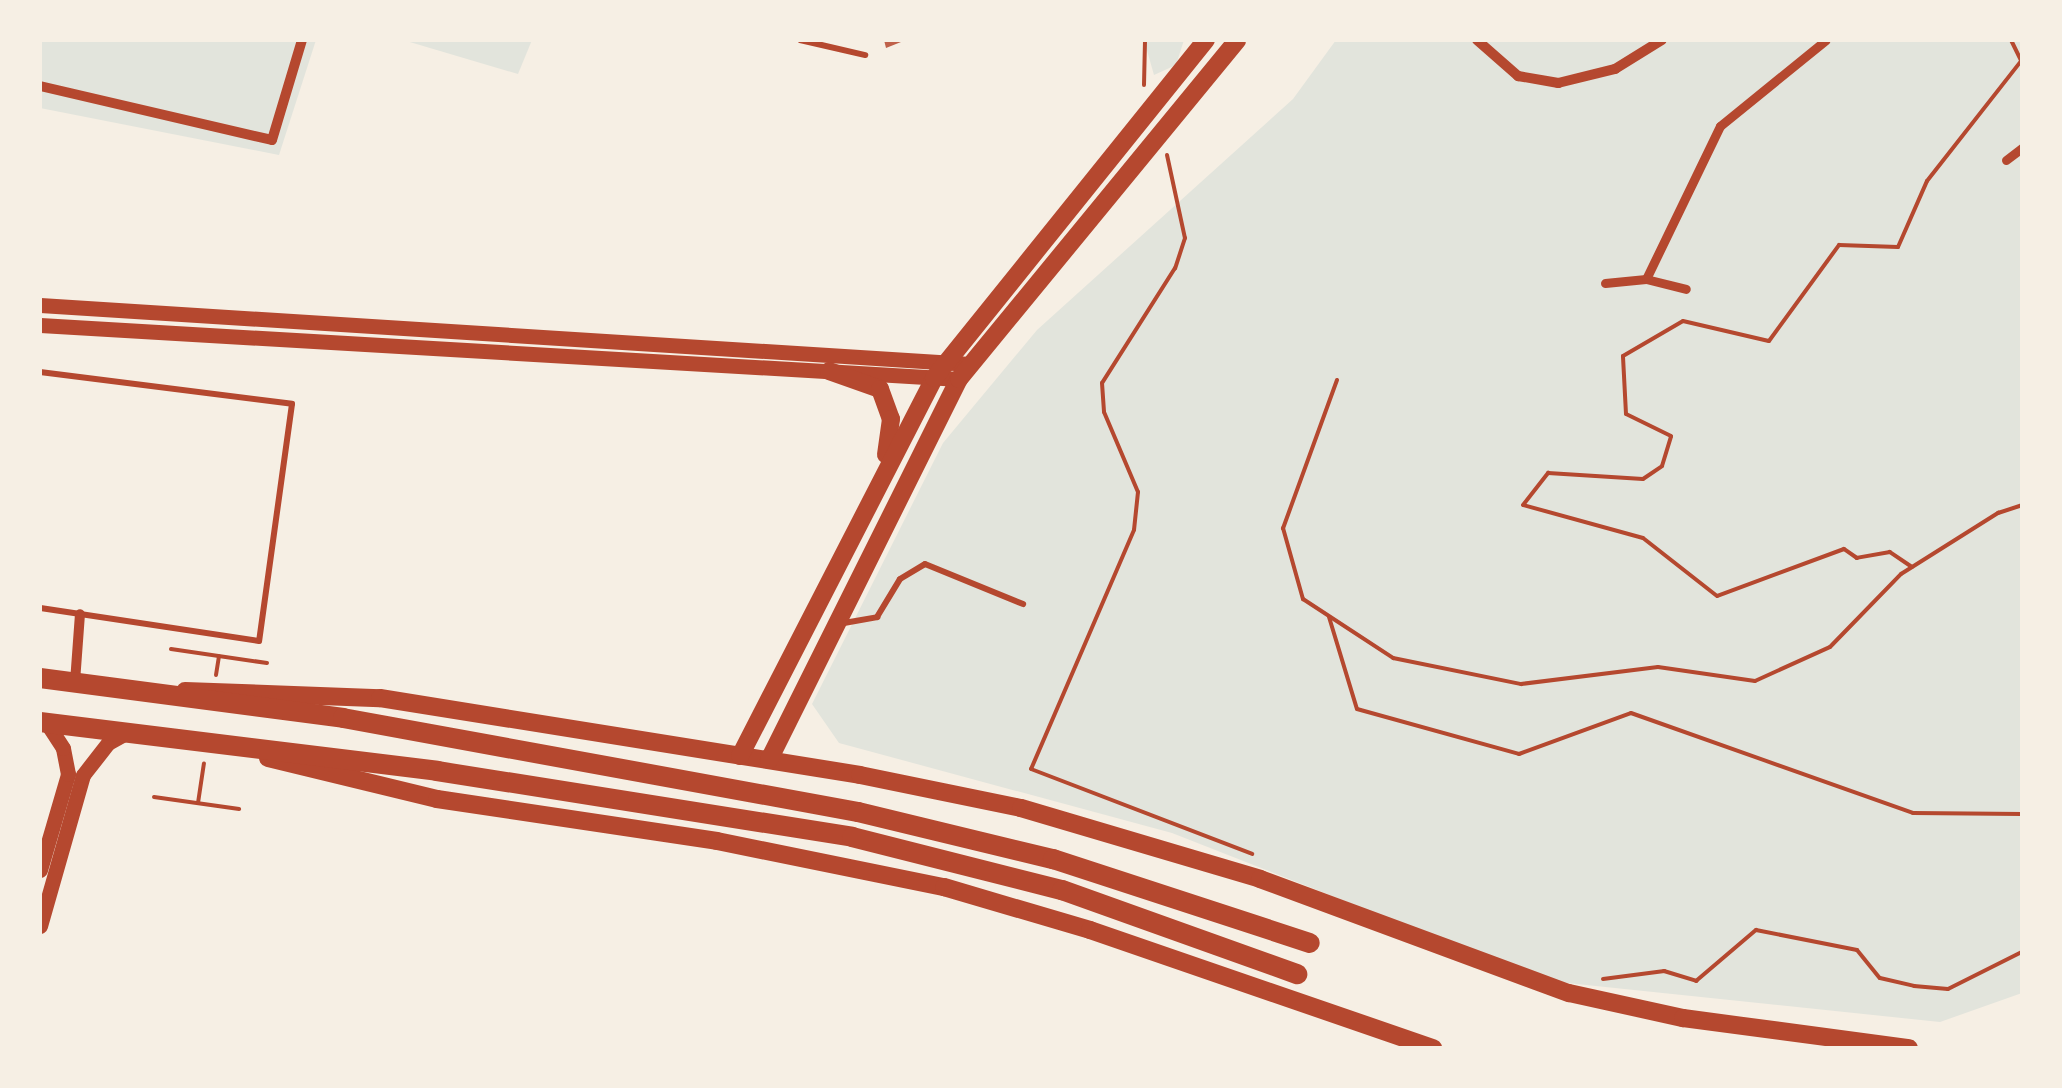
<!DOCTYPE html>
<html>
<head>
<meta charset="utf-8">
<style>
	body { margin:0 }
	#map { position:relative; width:2062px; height:1088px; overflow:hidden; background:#f6efe4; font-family:"Open Sans",sans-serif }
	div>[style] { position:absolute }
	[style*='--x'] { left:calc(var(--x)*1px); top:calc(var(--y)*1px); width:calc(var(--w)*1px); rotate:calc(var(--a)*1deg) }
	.green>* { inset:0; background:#e2e4dc }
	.building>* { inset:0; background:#bf614a }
	.path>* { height:4px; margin:-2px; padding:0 2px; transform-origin:2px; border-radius:2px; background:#b5482f }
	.service>* { height:6px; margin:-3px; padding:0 3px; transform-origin:3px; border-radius:3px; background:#b5482f }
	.pedestrian>* { height:9px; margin:-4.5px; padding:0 4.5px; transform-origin:4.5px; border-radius:4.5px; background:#b5482f }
	.minor>* { height:10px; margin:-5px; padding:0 5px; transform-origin:5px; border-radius:5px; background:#b5482f }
	.tertiary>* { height:15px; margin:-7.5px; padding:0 7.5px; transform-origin:7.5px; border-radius:7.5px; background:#b5482f }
	.secondary>* { height:18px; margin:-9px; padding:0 9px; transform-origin:9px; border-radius:9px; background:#b5482f }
	.primary>* { height:20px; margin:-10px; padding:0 10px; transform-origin:10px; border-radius:10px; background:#b5482f }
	span { translate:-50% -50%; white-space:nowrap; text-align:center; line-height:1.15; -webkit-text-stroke:8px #f6efe4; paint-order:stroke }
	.frame { position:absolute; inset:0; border:42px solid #f6efe4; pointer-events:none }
</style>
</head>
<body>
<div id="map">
	<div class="green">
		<div style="clip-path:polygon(40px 40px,316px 40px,279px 155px,40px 108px)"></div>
		<div style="clip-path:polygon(403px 40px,532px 40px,518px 74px)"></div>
		<div style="clip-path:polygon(1144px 40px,1184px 40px,1176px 65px,1154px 75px)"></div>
		<div style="clip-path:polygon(1336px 40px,2022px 40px,2022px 993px,1940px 1022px,1548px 981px,1172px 833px,839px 743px,812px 704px,943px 443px,1037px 330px,1293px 99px)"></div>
	</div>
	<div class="building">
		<div style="clip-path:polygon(884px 40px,906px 40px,886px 48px)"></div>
	</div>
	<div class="path">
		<div style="--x:2011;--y:40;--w:25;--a:64"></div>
		<div style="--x:1144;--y:85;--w:45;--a:-88.7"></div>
		<div style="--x:1167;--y:155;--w:85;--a:77.8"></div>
		<div style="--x:1185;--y:238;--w:32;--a:108"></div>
		<div style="--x:1175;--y:268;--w:136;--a:122.4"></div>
		<div style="--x:1102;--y:383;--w:29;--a:86"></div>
		<div style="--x:1104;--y:412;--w:87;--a:67"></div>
		<div style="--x:1138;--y:492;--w:38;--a:96"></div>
		<div style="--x:1134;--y:530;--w:260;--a:113.3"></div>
		<div style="--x:1031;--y:769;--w:237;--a:21"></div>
		<div style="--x:1337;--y:380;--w:158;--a:110"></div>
		<div style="--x:1283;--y:528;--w:74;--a:74.3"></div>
		<div style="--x:1303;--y:599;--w:108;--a:33.2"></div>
		<div style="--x:1393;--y:658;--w:131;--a:11.5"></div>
		<div style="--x:1521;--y:684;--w:138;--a:-7.1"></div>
		<div style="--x:1658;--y:667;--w:98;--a:8.2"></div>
		<div style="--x:1755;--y:681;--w:82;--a:-24.4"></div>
		<div style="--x:1830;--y:647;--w:102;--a:-45.8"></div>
		<div style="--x:1901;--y:574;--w:115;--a:-32.2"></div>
		<div style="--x:1998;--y:513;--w:25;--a:-18"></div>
		<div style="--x:1912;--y:567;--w:27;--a:-146"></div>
		<div style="--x:1890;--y:552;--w:34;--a:170"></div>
		<div style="--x:1857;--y:558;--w:16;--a:-145"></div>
		<div style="--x:1844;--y:549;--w:135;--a:159.7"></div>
		<div style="--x:1717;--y:596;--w:94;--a:-141.9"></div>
		<div style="--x:1643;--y:538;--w:124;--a:-164.6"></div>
		<div style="--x:1523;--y:505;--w:41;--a:-52"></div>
		<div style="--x:1548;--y:473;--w:95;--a:3.6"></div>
		<div style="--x:1643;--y:479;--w:23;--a:-34"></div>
		<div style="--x:1662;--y:466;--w:31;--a:-73"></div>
		<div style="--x:1671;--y:436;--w:50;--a:-153.9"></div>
		<div style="--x:1626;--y:414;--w:58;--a:-93"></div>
		<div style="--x:1623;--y:356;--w:69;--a:-30.3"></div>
		<div style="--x:1683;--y:321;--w:88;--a:13.1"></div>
		<div style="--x:1769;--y:341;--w:119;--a:-53.9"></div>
		<div style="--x:1839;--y:245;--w:59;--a:1.9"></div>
		<div style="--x:1898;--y:247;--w:72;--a:-66.3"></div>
		<div style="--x:1927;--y:181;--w:152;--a:-51.9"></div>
		<div style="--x:1329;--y:617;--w:96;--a:73.1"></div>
		<div style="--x:1357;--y:709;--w:168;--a:15.5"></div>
		<div style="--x:1519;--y:754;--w:119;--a:-20.1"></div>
		<div style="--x:1631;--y:713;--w:299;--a:19.5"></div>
		<div style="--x:1913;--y:813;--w:109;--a:0.5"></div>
		<div style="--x:171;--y:649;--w:97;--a:8.3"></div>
		<div style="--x:216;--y:675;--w:19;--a:-81"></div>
		<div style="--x:154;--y:797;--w:86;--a:8"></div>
		<div style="--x:198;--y:803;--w:40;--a:-81.5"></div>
		<div style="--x:1603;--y:979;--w:62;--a:-7.5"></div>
		<div style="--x:1664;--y:971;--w:34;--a:17"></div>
		<div style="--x:1696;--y:981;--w:79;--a:-40.4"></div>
		<div style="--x:1756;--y:930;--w:103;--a:11.2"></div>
		<div style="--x:1857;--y:950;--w:36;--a:51"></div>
		<div style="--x:1880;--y:978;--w:35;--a:13"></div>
		<div style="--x:1914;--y:986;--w:34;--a:5"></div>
		<div style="--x:1948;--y:989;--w:83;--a:-26.6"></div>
	</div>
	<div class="service">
		<div style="--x:800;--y:40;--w:67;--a:13"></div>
		<div style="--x:40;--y:372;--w:254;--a:7.2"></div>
		<div style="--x:292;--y:404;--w:239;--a:97.9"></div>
		<div style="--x:259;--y:641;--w:221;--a:-171.4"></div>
		<div style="--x:844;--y:623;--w:34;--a:-10"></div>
		<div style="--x:877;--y:617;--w:44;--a:-58.8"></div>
		<div style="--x:900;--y:579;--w:29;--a:-31"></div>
		<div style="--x:925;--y:564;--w:106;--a:22.2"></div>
	</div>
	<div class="pedestrian">
		<div style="--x:2006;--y:160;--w:20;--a:-37"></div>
		<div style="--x:1646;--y:279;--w:170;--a:-64.2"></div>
		<div style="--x:1720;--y:126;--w:136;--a:-39.1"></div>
		<div style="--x:1605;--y:283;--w:41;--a:-5.6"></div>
		<div style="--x:1646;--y:279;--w:41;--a:14"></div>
	</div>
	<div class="minor">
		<div style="--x:1477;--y:40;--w:55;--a:41.3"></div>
		<div style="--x:1518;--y:76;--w:41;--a:9.9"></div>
		<div style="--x:1558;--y:83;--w:59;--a:-13.8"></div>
		<div style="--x:1615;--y:69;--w:55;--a:-31.7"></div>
		<div style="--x:40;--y:86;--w:238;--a:13.1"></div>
		<div style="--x:272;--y:140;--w:104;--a:-73.3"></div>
		<div style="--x:75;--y:682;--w:68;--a:-85.8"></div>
	</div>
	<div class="tertiary">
		<div style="--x:40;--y:305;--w:932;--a:3.63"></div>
		<div style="--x:40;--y:325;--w:921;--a:3.36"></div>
		<div style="--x:40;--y:870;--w:100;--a:-73.7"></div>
		<div style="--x:68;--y:774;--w:26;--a:-101"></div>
		<div style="--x:63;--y:748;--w:30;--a:-123"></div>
		<div style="--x:40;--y:926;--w:157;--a:-74.1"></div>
		<div style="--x:83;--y:775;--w:41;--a:-52"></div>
		<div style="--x:108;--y:743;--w:18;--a:-29"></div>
	</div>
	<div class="secondary">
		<div style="--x:829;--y:371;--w:54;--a:19.4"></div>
		<div style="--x:880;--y:389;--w:32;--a:70"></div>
		<div style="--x:891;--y:419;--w:36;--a:98"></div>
		<div style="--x:185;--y:691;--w:195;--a:2.1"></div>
		<div style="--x:380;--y:698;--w:486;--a:9.1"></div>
		<div style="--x:860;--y:775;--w:164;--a:11.6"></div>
		<div style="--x:1021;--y:808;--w:249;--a:16.5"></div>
		<div style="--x:1260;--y:879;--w:329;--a:20.3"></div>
		<div style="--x:1569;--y:993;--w:117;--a:12.4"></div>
		<div style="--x:1683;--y:1018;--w:228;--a:7.6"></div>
		<div style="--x:740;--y:756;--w:425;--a:-62.8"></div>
		<div style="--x:934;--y:378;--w:434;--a:-51.2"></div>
		<div style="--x:268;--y:758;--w:174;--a:13.6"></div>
		<div style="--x:437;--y:799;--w:283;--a:8.5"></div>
		<div style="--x:717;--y:841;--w:232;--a:11.5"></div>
		<div style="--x:944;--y:887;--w:152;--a:16.4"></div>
		<div style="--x:1090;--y:930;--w:363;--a:19"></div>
		<div style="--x:769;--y:760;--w:426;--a:-63.5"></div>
		<div style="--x:959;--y:379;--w:438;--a:-50.6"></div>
	</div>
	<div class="primary">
		<div style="--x:40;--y:678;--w:306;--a:7.5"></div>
		<div style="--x:343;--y:718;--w:524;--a:10.34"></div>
		<div style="--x:858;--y:812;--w:201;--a:13.6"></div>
		<div style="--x:1053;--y:859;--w:270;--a:18.1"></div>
		<div style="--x:40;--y:722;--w:400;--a:7"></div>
		<div style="--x:437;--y:771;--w:420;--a:9"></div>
		<div style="--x:852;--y:837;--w:217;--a:14.2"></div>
		<div style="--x:1062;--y:890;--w:250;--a:19.7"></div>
	</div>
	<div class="frame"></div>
</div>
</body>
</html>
